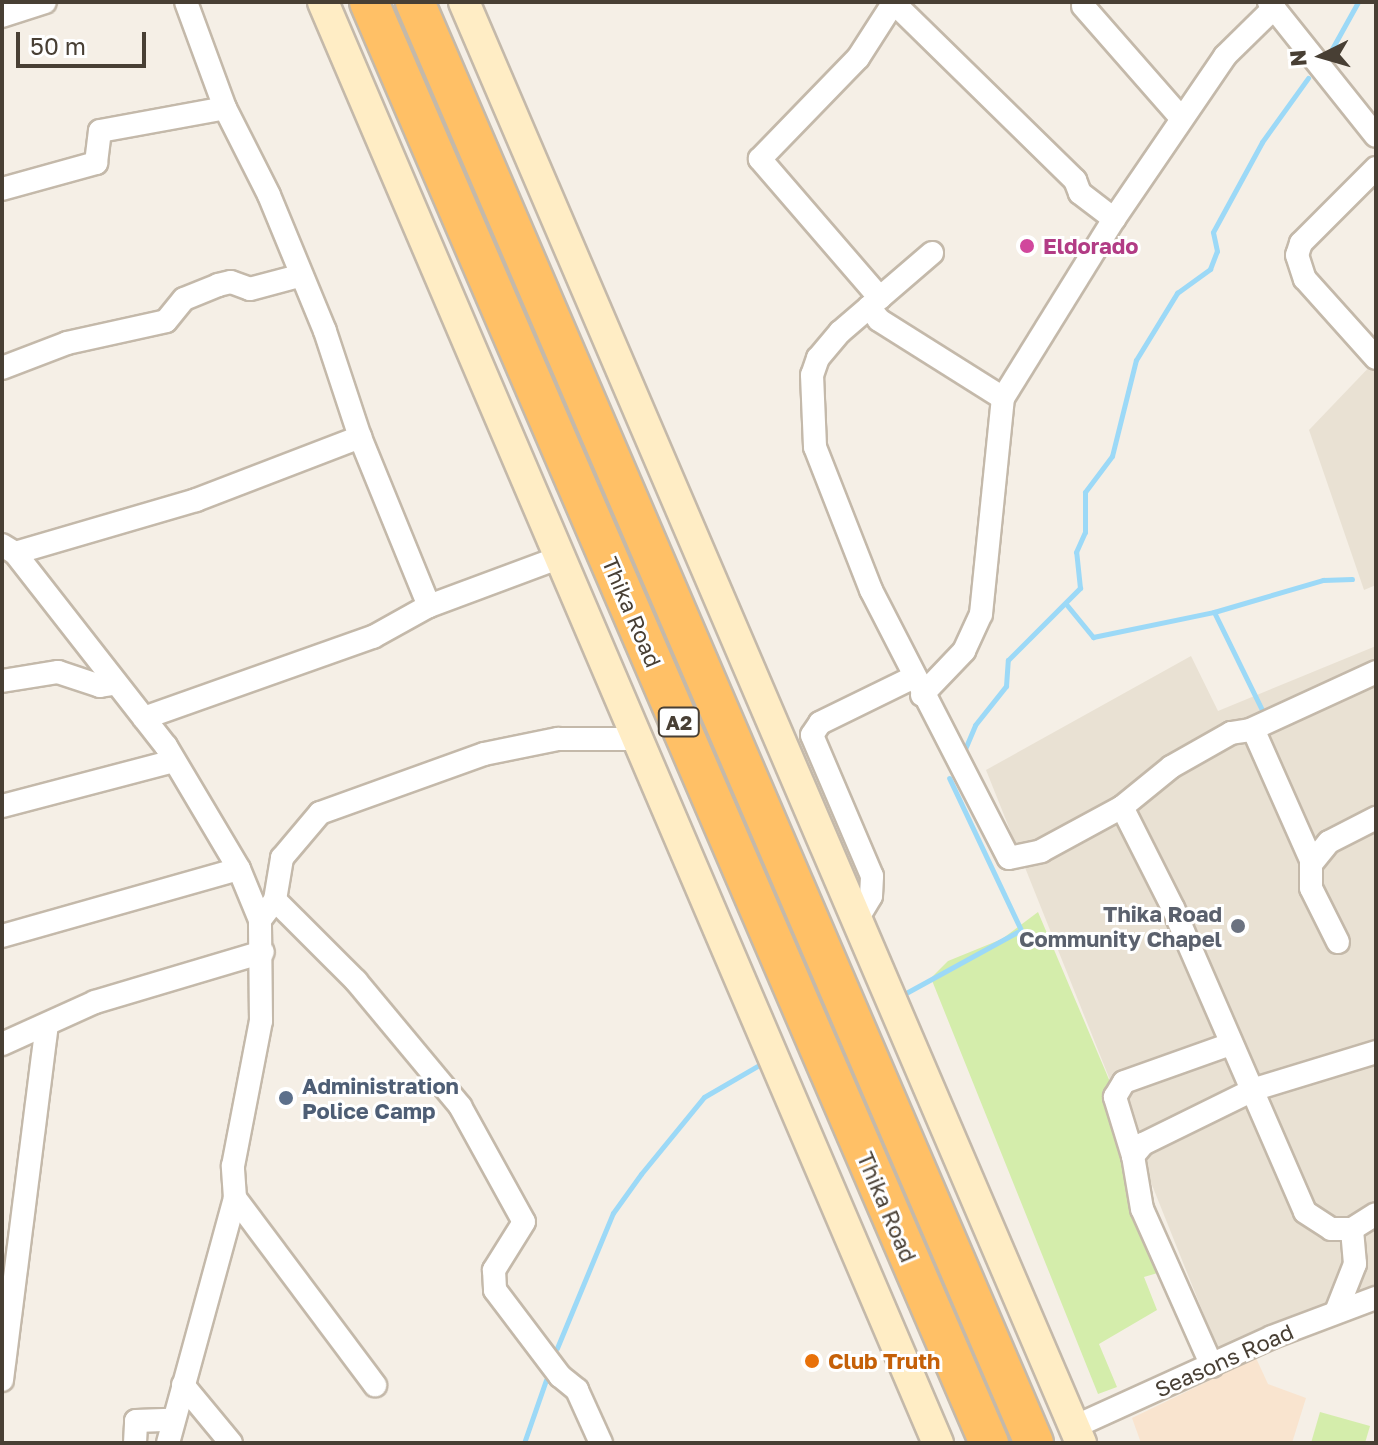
<!DOCTYPE html>
<html>
<head>
<meta charset="utf-8">
<style>
	body { margin:0 }
	#map { position:relative; width:1378px; height:1445px; overflow:hidden; background:#f5efe6; font-family:"Golos Text",sans-serif }
	div>[style] { position:absolute }
	[style*='--x'] { left:calc(var(--x)*1px); top:calc(var(--y)*1px); width:calc(var(--w)*1px); rotate:calc(var(--a)*1deg) }
	.residential>* { inset:0; background:#e9e1d3 }
	.commercial>* { inset:0; background:#f9e4cf }
	.green>* { inset:0; background:#d4edab }
	.stream>* { height:5px; margin:-2.5px; padding:0 2.5px; transform-origin:2.5px; border-radius:2.5px; background:#9cd9f7 }
	.roads { filter:drop-shadow(2px 0 #c4b9aa) drop-shadow(-2px 0 #c4b9aa) drop-shadow(0 2px #c4b9aa) drop-shadow(0 -2px #c4b9aa) }
	.street>* { height:22px; margin:-11px; padding:0 11px; transform-origin:11px; border-radius:11px; background:#fff }
	.secondary>* { height:30px; margin:-15px; padding:0 15px; transform-origin:15px; border-radius:15px; background:#ffedc5 }
	.highway>* { height:38px; margin:-19px; padding:0 19px; transform-origin:19px; border-radius:19px; background:#ffc066 }
	.dots>* { width:22px; height:22px; translate:-50% -50%; box-sizing:border-box; border:4px solid #fff; border-radius:50% }
	span { translate:-50% -50%; white-space:nowrap; text-align:center; line-height:1.15; -webkit-text-stroke:6px #fff; paint-order:stroke }
	.shield-label span { padding:2px 6px; background:#fff; border:2px solid; border-radius:6px; -webkit-text-stroke-width:0 }
	.shield-label { font-size:20px; color:#483f34; font-weight:700 }
	.hotel-label { font-size:22px; color:#b23c85; font-weight:700 }
	.left { translate:0 -50%; text-align:left }
	.street-label { font-size:22px; color:#483f34 }
	.worship-label { font-size:22px; color:#5b616d; font-weight:700 }
	.right { translate:-100% -50%; text-align:right }
	.service-label { font-size:22px; color:#4e5e75; font-weight:700 }
	.food-label { font-size:22px; color:#c56008; font-weight:700 }
	.frame { position:absolute; inset:0; border:4px solid #483f34; pointer-events:none }
	.north { position:absolute; left:1282px; top:16px; width:80px; height:80px; -webkit-text-stroke:6px #fff; paint-order:stroke; rotate:265deg; font-size:22px; font-weight:700; line-height:32px; text-align:center; color:#483f34 }
	.north::after { content:''; display:block; margin:auto; width:28px; height:36px; background:#483f34; clip-path:polygon(50% 0,100% 100%,50% 72%,0 100%) }
	.scale { position:absolute; left:16px; top:32px; width:130px; height:36px; box-sizing:border-box; border:4px solid #483f34; border-top:0; padding-left:10px; font-size:24px; line-height:28px; white-space:nowrap; color:#483f34; -webkit-text-stroke:6px #fff; paint-order:stroke }
</style>
</head>
<body>
<div id="map">
	<div class="residential">
		<div style="clip-path:polygon(1376px 360px,1376px 585px,1364px 590px,1309px 430px)"></div>
		<div style="clip-path:polygon(1376px 646px,1376px 1288px,1218px 1350px,986px 770px,1191px 656px,1218px 711px)"></div>
	</div>
	<div class="commercial">
		<div style="clip-path:polygon(1256px 1358px,1268px 1384px,1306px 1398px,1292px 1443px,1141px 1443px,1132px 1418px)"></div>
	</div>
	<div class="green">
		<div style="clip-path:polygon(1038px 912px,1130px 1129px,1126px 1187px,1161px 1272px,1144px 1277px,1157px 1310px,1099px 1344px,1117px 1387px,1098px 1394px,931px 978px,948px 961px,1002px 939px)"></div>
		<div style="clip-path:polygon(1320px 1412px,1370px 1426px,1365px 1443px,1311px 1443px)"></div>
	</div>
	<div class="stream">
		<div style="--x:1328;--y:56;--w:62;--a:-60.9"></div>
		<div style="--x:1066;--y:604;--w:43;--a:50.7"></div>
		<div style="--x:1093;--y:637;--w:124;--a:-11.7"></div>
		<div style="--x:1214;--y:612;--w:116;--a:63.9"></div>
		<div style="--x:1214;--y:612;--w:114;--a:-16.4"></div>
		<div style="--x:1323;--y:580;--w:29;--a:-2"></div>
		<div style="--x:965;--y:749;--w:26;--a:-67"></div>
		<div style="--x:975;--y:725;--w:50;--a:-51.5"></div>
		<div style="--x:1006;--y:686;--w:26;--a:-86"></div>
		<div style="--x:1008;--y:660;--w:102;--a:-45"></div>
		<div style="--x:1080;--y:588;--w:36;--a:-96"></div>
		<div style="--x:1076;--y:552;--w:22;--a:-66"></div>
		<div style="--x:1085;--y:532;--w:40;--a:-90"></div>
		<div style="--x:1085;--y:492;--w:45;--a:-53.1"></div>
		<div style="--x:1112;--y:456;--w:99;--a:-76"></div>
		<div style="--x:1136;--y:360;--w:79;--a:-58.5"></div>
		<div style="--x:1177;--y:293;--w:41;--a:-36"></div>
		<div style="--x:1210;--y:269;--w:19;--a:-69"></div>
		<div style="--x:1217;--y:251;--w:19;--a:-102"></div>
		<div style="--x:1213;--y:232;--w:102;--a:-61.4"></div>
		<div style="--x:1262;--y:142;--w:79;--a:-54.3"></div>
		<div style="--x:906;--y:993;--w:131;--a:-28.7"></div>
		<div style="--x:1021;--y:930;--w:168;--a:-115.3"></div>
		<div style="--x:557;--y:1348;--w:146;--a:-67.5"></div>
		<div style="--x:613;--y:1213;--w:48;--a:-54.3"></div>
		<div style="--x:641;--y:1174;--w:99;--a:-50.7"></div>
		<div style="--x:704;--y:1097;--w:64;--a:-30.2"></div>
		<div style="--x:524;--y:1443;--w:67;--a:-70.8"></div>
	</div>
	<div class="roads">
		<div class="street">
			<div style="--x:893;--y:2;--w:255;--a:44.4"></div>
			<div style="--x:1075;--y:180;--w:14;--a:69"></div>
			<div style="--x:1080;--y:193;--w:43;--a:37.4"></div>
			<div style="--x:1114;--y:219;--w:197;--a:-55.7"></div>
			<div style="--x:1225;--y:56;--w:69;--a:-44.4"></div>
			<div style="--x:1269;--y:2;--w:171;--a:51.4"></div>
			<div style="--x:1083;--y:6;--w:149;--a:48.8"></div>
			<div style="--x:2;--y:16;--w:45;--a:-18"></div>
			<div style="--x:1376;--y:168;--w:106;--a:135"></div>
			<div style="--x:1301;--y:243;--w:13;--a:108"></div>
			<div style="--x:1297;--y:255;--w:25;--a:72"></div>
			<div style="--x:1305;--y:279;--w:106;--a:48.1"></div>
			<div style="--x:2;--y:189;--w:98;--a:-15.5"></div>
			<div style="--x:96;--y:163;--w:32;--a:-83"></div>
			<div style="--x:100;--y:131;--w:127;--a:-10.4"></div>
			<div style="--x:932;--y:253;--w:121;--a:139.3"></div>
			<div style="--x:840;--y:332;--w:34;--a:130"></div>
			<div style="--x:818;--y:358;--w:18;--a:109"></div>
			<div style="--x:812;--y:375;--w:72;--a:87.6"></div>
			<div style="--x:815;--y:447;--w:154;--a:68.6"></div>
			<div style="--x:871;--y:590;--w:301;--a:62.8"></div>
			<div style="--x:1009;--y:858;--w:33;--a:-12"></div>
			<div style="--x:1041;--y:851;--w:92;--a:-28.5"></div>
			<div style="--x:1122;--y:807;--w:63;--a:-39.2"></div>
			<div style="--x:1171;--y:767;--w:69;--a:-29.5"></div>
			<div style="--x:1231;--y:733;--w:19;--a:-9"></div>
			<div style="--x:1250;--y:730;--w:139;--a:-24.7"></div>
			<div style="--x:880;--y:298;--w:184;--a:-130.8"></div>
			<div style="--x:760;--y:159;--w:141;--a:-45.9"></div>
			<div style="--x:858;--y:58;--w:67;--a:-57.3"></div>
			<div style="--x:869;--y:307;--w:16;--a:52"></div>
			<div style="--x:879;--y:320;--w:146;--a:32.2"></div>
			<div style="--x:2;--y:368;--w:70;--a:-21"></div>
			<div style="--x:67;--y:343;--w:101;--a:-12.5"></div>
			<div style="--x:166;--y:321;--w:28;--a:-51"></div>
			<div style="--x:184;--y:299;--w:37;--a:-22"></div>
			<div style="--x:218;--y:285;--w:13;--a:-13"></div>
			<div style="--x:231;--y:282;--w:20;--a:20"></div>
			<div style="--x:250;--y:289;--w:51;--a:-14.9"></div>
			<div style="--x:2;--y:545;--w:15;--a:32"></div>
			<div style="--x:15;--y:553;--w:245;--a:52"></div>
			<div style="--x:166;--y:746;--w:143;--a:59.3"></div>
			<div style="--x:239;--y:869;--w:55;--a:67.6"></div>
			<div style="--x:15;--y:553;--w:189;--a:-16.3"></div>
			<div style="--x:196;--y:500;--w:176;--a:-21"></div>
			<div style="--x:429;--y:606;--w:141;--a:-20.4"></div>
			<div style="--x:2;--y:681;--w:57;--a:-9.1"></div>
			<div style="--x:58;--y:672;--w:44;--a:18.4"></div>
			<div style="--x:100;--y:686;--w:13;--a:-9"></div>
			<div style="--x:922;--y:695;--w:61;--a:-46.3"></div>
			<div style="--x:964;--y:651;--w:41;--a:-65.3"></div>
			<div style="--x:981;--y:614;--w:217;--a:-84.2"></div>
			<div style="--x:1003;--y:398;--w:211;--a:-58.2"></div>
			<div style="--x:144;--y:718;--w:243;--a:-19.5"></div>
			<div style="--x:373;--y:637;--w:64;--a:-29"></div>
			<div style="--x:429;--y:606;--w:183;--a:-112.2"></div>
			<div style="--x:360;--y:437;--w:112;--a:-108.3"></div>
			<div style="--x:325;--y:331;--w:147;--a:-112.4"></div>
			<div style="--x:269;--y:195;--w:97;--a:-116.8"></div>
			<div style="--x:225;--y:108;--w:113;--a:-110.2"></div>
			<div style="--x:1253;--y:729;--w:145;--a:66.1"></div>
			<div style="--x:2;--y:806;--w:177;--a:-14.7"></div>
			<div style="--x:1122;--y:807;--w:113;--a:63.2"></div>
			<div style="--x:1173;--y:908;--w:331;--a:66.5"></div>
			<div style="--x:1305;--y:1212;--w:31;--a:33"></div>
			<div style="--x:1331;--y:1229;--w:21;--a:0"></div>
			<div style="--x:1352;--y:1229;--w:28;--a:-32"></div>
			<div style="--x:275;--y:900;--w:115;--a:45"></div>
			<div style="--x:356;--y:981;--w:163;--a:50.2"></div>
			<div style="--x:460;--y:1106;--w:132;--a:61.1"></div>
			<div style="--x:524;--y:1222;--w:57;--a:122"></div>
			<div style="--x:494;--y:1270;--w:20;--a:87"></div>
			<div style="--x:495;--y:1290;--w:108;--a:52.9"></div>
			<div style="--x:560;--y:1376;--w:22;--a:39"></div>
			<div style="--x:577;--y:1390;--w:58;--a:65.6"></div>
			<div style="--x:859;--y:916;--w:23;--a:-59"></div>
			<div style="--x:871;--y:896;--w:20;--a:-87"></div>
			<div style="--x:872;--y:876;--w:153;--a:-113.1"></div>
			<div style="--x:812;--y:735;--w:14;--a:-56"></div>
			<div style="--x:820;--y:723;--w:105;--a:-26.1"></div>
			<div style="--x:2;--y:936;--w:246;--a:-15.8"></div>
			<div style="--x:1338;--y:942;--w:60;--a:-116.6"></div>
			<div style="--x:1311;--y:888;--w:24;--a:-90"></div>
			<div style="--x:1311;--y:864;--w:28;--a:-51"></div>
			<div style="--x:1329;--y:842;--w:53;--a:-27.1"></div>
			<div style="--x:2;--y:1044;--w:102;--a:-24.3"></div>
			<div style="--x:95;--y:1002;--w:175;--a:-16.6"></div>
			<div style="--x:1133;--y:1156;--w:62;--a:-107"></div>
			<div style="--x:1115;--y:1097;--w:17;--a:-59"></div>
			<div style="--x:1124;--y:1082;--w:114;--a:-19.6"></div>
			<div style="--x:235;--y:1198;--w:234;--a:53.2"></div>
			<div style="--x:1336;--y:1312;--w:52;--a:-68.4"></div>
			<div style="--x:1355;--y:1264;--w:35;--a:-95"></div>
			<div style="--x:1212;--y:1366;--w:172;--a:-114"></div>
			<div style="--x:1142;--y:1209;--w:54;--a:-99.6"></div>
			<div style="--x:1133;--y:1156;--w:16;--a:-50"></div>
			<div style="--x:1143;--y:1144;--w:125;--a:-26.2"></div>
			<div style="--x:1255;--y:1089;--w:127;--a:-17"></div>
			<div style="--x:2;--y:1380;--w:357;--a:-82.8"></div>
			<div style="--x:183;--y:1385;--w:75;--a:50.4"></div>
			<div style="--x:1074;--y:1427;--w:217;--a:-24.4"></div>
			<div style="--x:1272;--y:1337;--w:111;--a:-20.6"></div>
			<div style="--x:135;--y:1443;--w:22;--a:-87"></div>
			<div style="--x:136;--y:1421;--w:35;--a:-2"></div>
			<div style="--x:168;--y:1443;--w:254;--a:-74.7"></div>
			<div style="--x:235;--y:1198;--w:32;--a:-94"></div>
			<div style="--x:233;--y:1166;--w:148;--a:-79.1"></div>
			<div style="--x:261;--y:1021;--w:101;--a:-90.6"></div>
			<div style="--x:260;--y:920;--w:25;--a:-53"></div>
			<div style="--x:275;--y:900;--w:43;--a:-80.5"></div>
			<div style="--x:282;--y:858;--w:59;--a:-49.8"></div>
			<div style="--x:320;--y:813;--w:174;--a:-19.8"></div>
			<div style="--x:484;--y:754;--w:76;--a:-11.5"></div>
			<div style="--x:558;--y:739;--w:81;--a:0"></div>
		</div>
		<div class="secondary">
			<div style="--x:323;--y:2;--w:1567;--a:66.89"></div>
			<div style="--x:464;--y:2;--w:1568;--a:66.82"></div>
		</div>
		<div class="highway">
			<div style="--x:369;--y:2;--w:1569;--a:66.72"></div>
			<div style="--x:415;--y:2;--w:1568;--a:66.75"></div>
		</div>
	</div>
	<div class="dots">
		<div style="left:1027px;top:246px;background:#d1479c"></div>
		<div style="left:1238px;top:926px;background:#6b7280"></div>
		<div style="left:286px;top:1098px;background:#5c6f8a"></div>
		<div style="left:812px;top:1361px;background:#e8710a"></div>
	</div>
	<div class="shield-label">
		<span style="left:679px;top:722px">A2</span>
	</div>
	<div class="hotel-label">
		<span class="left" style="left:1043px;top:246px">Eldorado</span>
	</div>
	<div class="street-label">
		<span style="left:632px;top:612px;rotate:67deg">Thika Road</span>
		<span style="left:887px;top:1207px;rotate:67deg">Thika Road</span>
		<span style="left:1224px;top:1360px;rotate:-24deg">Seasons Road</span>
	</div>
	<div class="worship-label">
		<span class="right" style="left:1222px;top:926px">Thika Road<br>Community Chapel</span>
	</div>
	<div class="service-label">
		<span class="left" style="left:302px;top:1098px">Administration<br>Police Camp</span>
	</div>
	<div class="food-label">
		<span class="left" style="left:828px;top:1361px">Club Truth</span>
	</div>
	<div class="frame"></div>
	<div class="north">N</div>
	<div class="scale">50 m</div>
</div>
</body>
</html>
